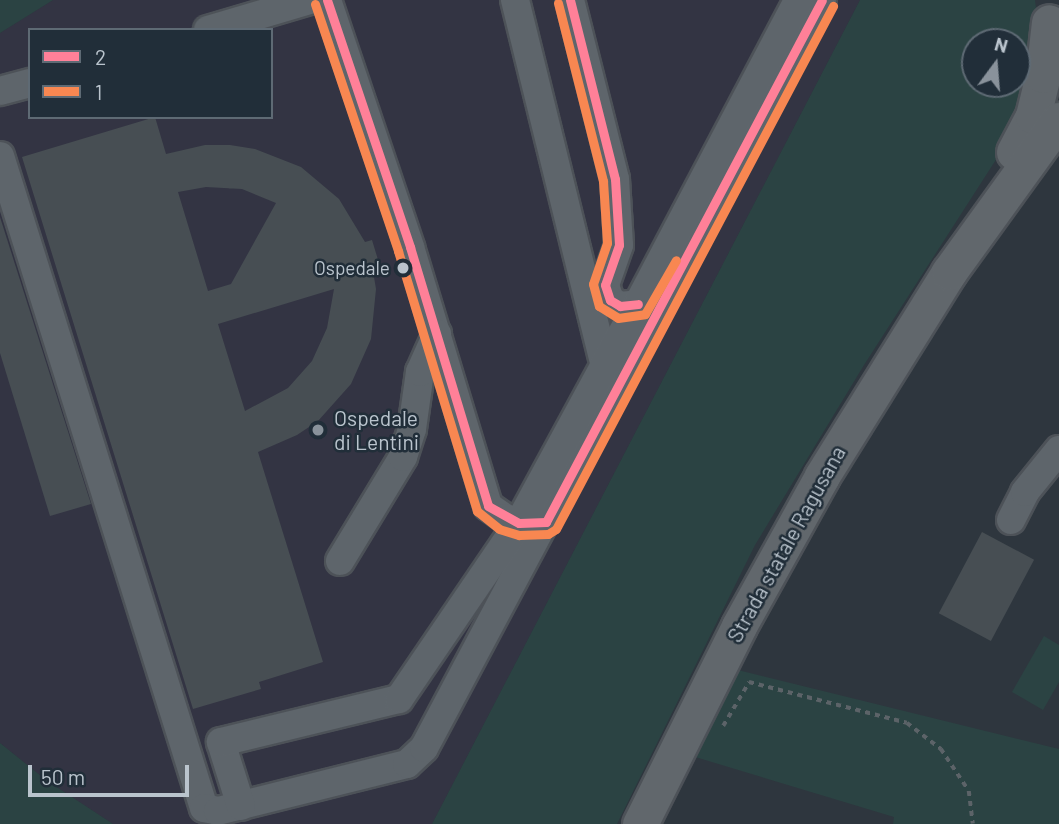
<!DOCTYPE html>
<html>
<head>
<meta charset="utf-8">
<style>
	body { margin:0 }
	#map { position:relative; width:1059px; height:824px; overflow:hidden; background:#2e363e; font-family:Barlow,sans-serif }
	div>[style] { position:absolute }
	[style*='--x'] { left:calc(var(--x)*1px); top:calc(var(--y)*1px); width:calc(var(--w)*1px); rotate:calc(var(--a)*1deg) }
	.medical>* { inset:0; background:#333443 }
	.green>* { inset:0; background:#2b4343 }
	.building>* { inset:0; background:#474e53; transform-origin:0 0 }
	.path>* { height:3.5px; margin-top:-1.75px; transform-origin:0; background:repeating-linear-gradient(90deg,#5c6368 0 5px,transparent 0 10px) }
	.roads { filter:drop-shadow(2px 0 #4d5258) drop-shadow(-2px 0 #4d5258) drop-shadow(0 2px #4d5258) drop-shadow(0 -2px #4d5258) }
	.minor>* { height:28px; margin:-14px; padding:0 14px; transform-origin:14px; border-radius:14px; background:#5e656b }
	.major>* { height:35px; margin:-17.5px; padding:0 17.5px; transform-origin:17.5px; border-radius:17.5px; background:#61676c }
	.bus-1>* { height:9px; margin:-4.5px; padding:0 4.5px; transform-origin:4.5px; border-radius:4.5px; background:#ff8098 }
	.bus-2>* { height:9px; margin:-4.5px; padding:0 4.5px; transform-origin:4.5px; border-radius:4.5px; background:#f88751 }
	.dots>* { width:19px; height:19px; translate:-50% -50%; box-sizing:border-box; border:4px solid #212e39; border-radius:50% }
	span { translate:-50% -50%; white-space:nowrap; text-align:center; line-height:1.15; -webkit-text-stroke:5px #212e39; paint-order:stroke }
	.bus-label { font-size:19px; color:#bac4cd }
	.right { translate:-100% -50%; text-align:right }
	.poi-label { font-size:21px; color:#bac4cd }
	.left { translate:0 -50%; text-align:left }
	.street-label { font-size:21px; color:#bac4cd }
	.legend { position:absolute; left:28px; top:28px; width:245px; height:91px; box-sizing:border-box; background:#212e39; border:2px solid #5e6a74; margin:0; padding:9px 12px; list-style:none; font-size:21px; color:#bac4cd }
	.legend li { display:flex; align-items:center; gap:14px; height:35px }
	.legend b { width:35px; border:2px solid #5e6a74 }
	.north { position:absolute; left:961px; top:28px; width:70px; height:70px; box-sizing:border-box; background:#212e39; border:2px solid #5e6a74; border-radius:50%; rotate:16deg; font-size:19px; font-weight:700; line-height:28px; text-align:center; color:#bac4cd }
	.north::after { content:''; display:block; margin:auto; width:24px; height:32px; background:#89929b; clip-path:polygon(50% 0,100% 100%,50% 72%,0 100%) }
	.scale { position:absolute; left:28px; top:765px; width:161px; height:32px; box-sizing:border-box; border:4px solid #bac4cd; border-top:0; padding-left:9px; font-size:21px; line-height:24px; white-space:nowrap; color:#bac4cd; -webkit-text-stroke:5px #212e39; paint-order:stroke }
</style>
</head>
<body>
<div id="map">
	<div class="medical">
		<div style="clip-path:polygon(evenodd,53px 0,860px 0,432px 824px,113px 824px,46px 780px,0 743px,0 33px,53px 0,30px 30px,271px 30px,271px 117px,30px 117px,30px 30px)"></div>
	</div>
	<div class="green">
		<div style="clip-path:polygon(0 0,53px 0,0 33px)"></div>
		<div style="clip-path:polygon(evenodd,860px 0,1035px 0,1039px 34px,1017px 127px,864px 365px,755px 545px,617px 824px,432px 824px,860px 0,975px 42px,1017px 42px,1017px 84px,975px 84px,975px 42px)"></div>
		<div style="clip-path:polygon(1044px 636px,1059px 645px,1059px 682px,1043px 710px,1012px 692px)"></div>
		<div style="clip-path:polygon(738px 670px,1059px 749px,1059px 824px,893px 824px,894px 817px,692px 756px)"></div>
		<div style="clip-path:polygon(0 743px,46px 780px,113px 824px,0 824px)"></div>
	</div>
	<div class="building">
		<div style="clip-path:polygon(evenodd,155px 117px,166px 154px,205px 145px,230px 145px,255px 149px,301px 167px,339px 199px,365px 242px,372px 240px,379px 263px,372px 265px,376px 289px,371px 339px,351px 384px,318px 421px,297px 435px,258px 452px,323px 662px,259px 682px,261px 689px,193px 709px,22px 157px,155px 117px,206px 187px,242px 189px,276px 203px,231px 284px,208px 291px,178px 192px,206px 187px,155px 117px,334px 289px,327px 328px,312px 361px,288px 388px,245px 411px,218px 324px,334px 289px)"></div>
		<div style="clip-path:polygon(0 217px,91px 504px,50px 516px,0 353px)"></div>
		<div style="left:982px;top:532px;width:59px;height:92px;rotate:28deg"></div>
	</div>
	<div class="path">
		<div style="--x:723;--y:726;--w:51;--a:-59.4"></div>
		<div style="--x:749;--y:682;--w:163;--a:14.5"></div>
		<div style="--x:907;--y:723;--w:43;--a:37.4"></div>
		<div style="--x:941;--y:749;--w:50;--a:56.3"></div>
		<div style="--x:969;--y:791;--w:33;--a:83"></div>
	</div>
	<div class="roads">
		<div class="minor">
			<div style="--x:327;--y:0;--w:261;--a:71.4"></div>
			<div style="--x:410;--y:247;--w:270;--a:73.2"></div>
			<div style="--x:488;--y:506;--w:21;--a:35"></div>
			<div style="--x:505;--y:518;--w:15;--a:20"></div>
			<div style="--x:519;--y:523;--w:19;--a:-3"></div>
			<div style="--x:515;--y:0;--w:378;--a:76.2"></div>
			<div style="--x:570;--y:0;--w:185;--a:75.9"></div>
			<div style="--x:615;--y:179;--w:66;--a:86.5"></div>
			<div style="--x:619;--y:245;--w:42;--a:109.3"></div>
			<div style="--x:605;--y:285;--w:16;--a:72"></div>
			<div style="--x:610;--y:300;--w:12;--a:31"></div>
			<div style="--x:620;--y:306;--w:18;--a:-6"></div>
			<div style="--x:208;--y:30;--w:105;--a:-16.5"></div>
			<div style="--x:0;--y:91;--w:31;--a:-15"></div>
			<div style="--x:0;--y:156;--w:683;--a:72.63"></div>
			<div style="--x:204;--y:808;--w:14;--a:12"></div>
			<div style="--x:218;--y:811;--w:195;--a:-14"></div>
			<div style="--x:407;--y:764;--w:23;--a:-43"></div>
			<div style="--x:424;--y:748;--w:847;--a:-61.98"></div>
			<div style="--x:1011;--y:520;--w:31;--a:-63"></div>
			<div style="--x:1025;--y:492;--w:54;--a:-51"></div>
			<div style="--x:340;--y:561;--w:122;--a:-58.8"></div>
			<div style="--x:403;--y:457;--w:29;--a:-72"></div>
			<div style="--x:412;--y:429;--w:58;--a:-82"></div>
			<div style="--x:420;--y:372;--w:42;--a:-65.9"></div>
			<div style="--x:241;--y:806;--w:67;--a:-107.4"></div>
			<div style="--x:221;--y:742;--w:183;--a:-13.6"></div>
			<div style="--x:399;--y:699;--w:213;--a:-55.7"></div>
			<div style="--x:519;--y:523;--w:249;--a:-61.5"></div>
			<div style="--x:638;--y:304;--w:344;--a:-62.2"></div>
		</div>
		<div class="major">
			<div style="--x:1014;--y:152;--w:41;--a:-62.2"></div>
			<div style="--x:1033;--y:116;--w:42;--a:-76.3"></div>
			<div style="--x:1043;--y:75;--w:53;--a:-83.5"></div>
			<div style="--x:640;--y:824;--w:221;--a:-63.4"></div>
			<div style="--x:739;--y:626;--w:171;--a:-61"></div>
			<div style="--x:822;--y:476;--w:240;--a:-58.1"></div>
			<div style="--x:949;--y:272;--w:188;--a:-54.1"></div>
		</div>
	</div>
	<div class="bus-1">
		<div style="--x:327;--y:0;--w:261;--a:71.4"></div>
		<div style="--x:410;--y:247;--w:270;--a:73.2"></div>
		<div style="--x:488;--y:506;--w:35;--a:29"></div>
		<div style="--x:519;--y:523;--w:27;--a:-2"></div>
		<div style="--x:570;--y:0;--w:185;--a:75.9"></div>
		<div style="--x:615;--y:179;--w:66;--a:86.5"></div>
		<div style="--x:619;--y:245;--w:42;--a:109.3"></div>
		<div style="--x:605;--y:285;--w:16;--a:72"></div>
		<div style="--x:610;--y:300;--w:12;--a:31"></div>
		<div style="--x:620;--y:306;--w:18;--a:-6"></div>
		<div style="--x:546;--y:522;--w:590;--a:-62.13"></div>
	</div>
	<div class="bus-2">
		<div style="--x:558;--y:3;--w:184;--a:75.8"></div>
		<div style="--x:603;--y:181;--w:62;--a:86.3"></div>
		<div style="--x:607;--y:243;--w:43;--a:108.9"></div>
		<div style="--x:593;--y:284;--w:23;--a:75"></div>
		<div style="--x:599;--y:306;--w:22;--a:32"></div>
		<div style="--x:618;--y:318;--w:27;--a:-8"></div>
		<div style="--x:645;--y:314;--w:62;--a:-60.1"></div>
		<div style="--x:315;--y:4;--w:261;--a:71.4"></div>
		<div style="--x:398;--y:251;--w:272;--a:73.1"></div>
		<div style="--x:477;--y:511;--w:28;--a:39"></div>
		<div style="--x:499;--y:529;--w:21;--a:17"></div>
		<div style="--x:519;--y:535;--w:29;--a:-2"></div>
		<div style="--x:548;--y:534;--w:9;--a:-32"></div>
		<div style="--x:556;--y:529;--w:592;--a:-62.09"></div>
	</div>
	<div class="dots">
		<div style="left:403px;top:268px;background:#bac4cd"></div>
		<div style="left:318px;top:430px;background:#89929b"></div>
	</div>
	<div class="bus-label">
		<span class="right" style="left:390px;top:268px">Ospedale</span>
	</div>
	<div class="poi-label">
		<span class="left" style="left:334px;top:430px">Ospedale<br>di Lentini</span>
	</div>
	<div class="street-label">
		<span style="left:786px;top:544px;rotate:-61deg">Strada statale Ragusana</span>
	</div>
	<ul class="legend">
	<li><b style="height:9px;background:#ff8098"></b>2</li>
	<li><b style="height:9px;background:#f88751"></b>1</li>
	</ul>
	<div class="north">N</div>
	<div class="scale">50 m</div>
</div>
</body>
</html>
